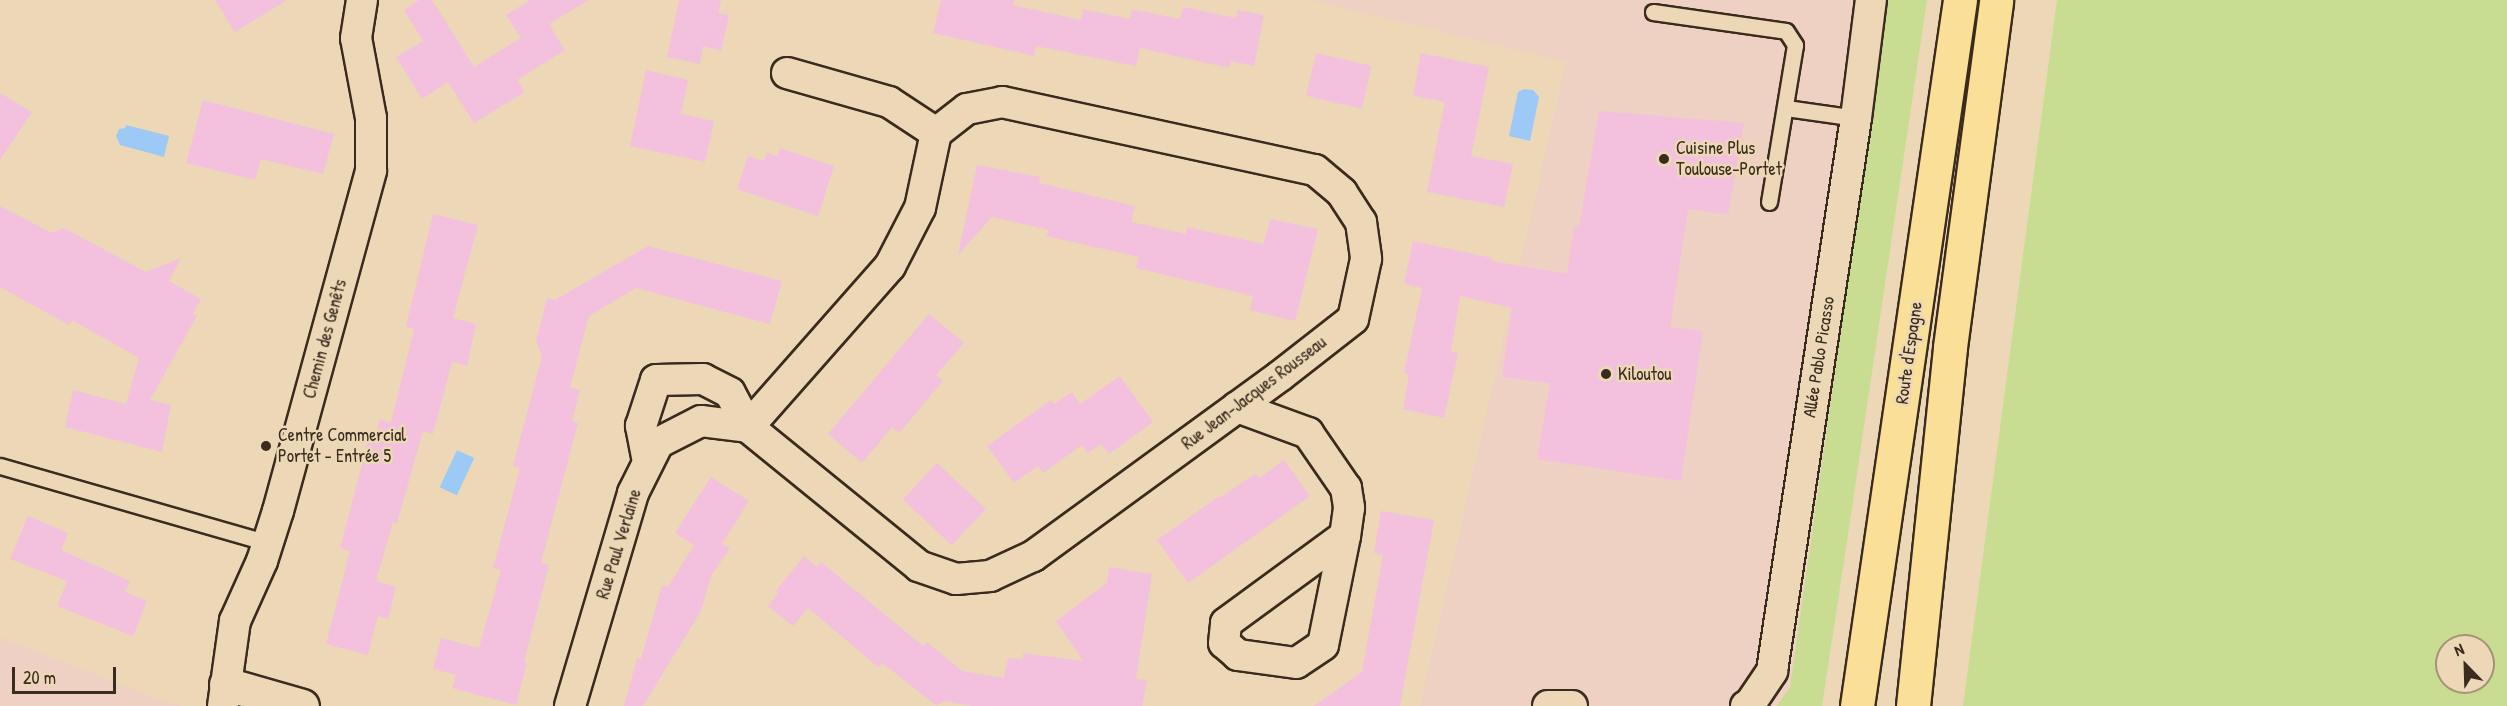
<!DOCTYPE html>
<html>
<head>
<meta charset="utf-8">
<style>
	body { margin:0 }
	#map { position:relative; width:2507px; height:706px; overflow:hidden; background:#ecd8b6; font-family:"Patrick Hand",sans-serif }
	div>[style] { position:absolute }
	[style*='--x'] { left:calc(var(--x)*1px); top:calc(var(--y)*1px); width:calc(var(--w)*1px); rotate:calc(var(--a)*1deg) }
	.built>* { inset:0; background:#eed1c2 }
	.green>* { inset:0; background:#c8dd92 }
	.water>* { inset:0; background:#9dc9f7; transform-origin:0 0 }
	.building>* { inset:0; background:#f3c0dd; transform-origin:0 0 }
	.roads { filter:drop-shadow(2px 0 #3b2a1e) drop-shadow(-2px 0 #3b2a1e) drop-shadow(0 2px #3b2a1e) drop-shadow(0 -2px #3b2a1e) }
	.service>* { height:15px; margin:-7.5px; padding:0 7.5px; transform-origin:7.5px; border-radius:7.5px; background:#ecd8b6 }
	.minor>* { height:30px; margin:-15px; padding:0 15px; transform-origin:15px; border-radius:15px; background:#ecd8b6 }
	.secondary>* { height:33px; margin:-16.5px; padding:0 16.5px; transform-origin:16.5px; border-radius:16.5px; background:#ecd8b6 }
	.primary>* { height:33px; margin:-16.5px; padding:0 16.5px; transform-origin:16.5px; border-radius:16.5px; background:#fadf96 }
	.dots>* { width:16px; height:16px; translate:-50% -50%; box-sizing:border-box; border:3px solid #ecd8b6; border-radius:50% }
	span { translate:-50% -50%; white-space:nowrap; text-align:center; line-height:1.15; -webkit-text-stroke:5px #ecd8b6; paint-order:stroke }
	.poi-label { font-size:18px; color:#3b2a1e }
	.left { translate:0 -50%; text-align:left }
	.street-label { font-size:18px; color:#3b2a1e }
	.north { position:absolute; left:2435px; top:634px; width:60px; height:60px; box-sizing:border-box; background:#ecd8b6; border:2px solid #a59279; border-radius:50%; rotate:337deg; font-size:16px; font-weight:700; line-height:24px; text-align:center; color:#3b2a1e }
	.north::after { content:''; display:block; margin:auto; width:21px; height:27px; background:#3b2a1e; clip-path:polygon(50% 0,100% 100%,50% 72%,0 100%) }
	.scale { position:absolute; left:12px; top:667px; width:104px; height:27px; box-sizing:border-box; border:3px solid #3b2a1e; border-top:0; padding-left:8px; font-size:18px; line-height:21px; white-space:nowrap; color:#3b2a1e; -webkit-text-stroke:4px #ecd8b6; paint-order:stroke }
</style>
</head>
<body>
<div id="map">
	<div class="built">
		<div style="clip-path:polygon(1310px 0,1918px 0,1816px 706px,1420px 706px,1566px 62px)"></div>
		<div style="clip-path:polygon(0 637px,168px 703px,183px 706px,0 706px)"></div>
	</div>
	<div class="green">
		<div style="clip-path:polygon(1888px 0,1927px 0,1846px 548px,1822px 706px,1777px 706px,1790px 687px)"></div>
		<div style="clip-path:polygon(evenodd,2057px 0,2507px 0,2507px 706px,1963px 706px,2057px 0,2447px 646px,2483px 646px,2483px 682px,2447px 682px,2447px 646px)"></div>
	</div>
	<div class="water">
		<div style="clip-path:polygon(1524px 89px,1533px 90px,1539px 97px,1530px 141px,1509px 136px,1518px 92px)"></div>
		<div style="clip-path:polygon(126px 125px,169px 136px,164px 157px,120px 145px,116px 136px,119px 129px,125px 128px)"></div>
		<div style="left:457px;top:450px;width:19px;height:41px;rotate:25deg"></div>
	</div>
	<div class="building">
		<div style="clip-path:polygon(215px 0,287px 0,235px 32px)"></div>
		<div style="clip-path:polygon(419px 0,432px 0,474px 67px,521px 38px,506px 15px,530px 0,589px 0,549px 24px,565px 50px,517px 80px,525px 92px,474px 123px,448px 82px,422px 99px,396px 57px,423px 41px,404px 10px)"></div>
		<div style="clip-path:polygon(679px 0,721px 0,718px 13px,729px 15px,721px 51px,703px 46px,700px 64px,667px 57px)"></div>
		<div style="clip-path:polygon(941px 0,1015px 0,1013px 5px,1081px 20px,1083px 9px,1130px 19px,1132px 9px,1180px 19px,1183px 7px,1236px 18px,1237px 10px,1264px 15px,1254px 66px,1231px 61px,1229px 68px,1140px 48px,1136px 66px,1036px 46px,1034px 56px,933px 33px)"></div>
		<div style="left:1316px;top:53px;width:57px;height:44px;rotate:13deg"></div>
		<div style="clip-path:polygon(1421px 53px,1489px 67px,1471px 156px,1513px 164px,1504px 207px,1427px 192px,1445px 102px,1413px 96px)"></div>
		<div style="clip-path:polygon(646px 70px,688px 80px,681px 114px,714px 121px,705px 162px,630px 146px)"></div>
		<div style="clip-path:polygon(0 93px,32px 112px,0 160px)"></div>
		<div style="clip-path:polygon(203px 100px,334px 134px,323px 174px,261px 159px,255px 180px,186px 163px)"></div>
		<div style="clip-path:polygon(1599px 111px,1744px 123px,1728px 214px,1688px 209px,1670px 327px,1703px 331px,1681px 481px,1537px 459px,1550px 383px,1502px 377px,1512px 308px,1460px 296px,1451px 351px,1458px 353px,1444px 418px,1403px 409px,1409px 374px,1404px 373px,1422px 288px,1404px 284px,1413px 241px,1492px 258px,1492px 261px,1567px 274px,1574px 227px,1579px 227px)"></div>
		<div style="clip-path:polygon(780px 148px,834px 166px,818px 216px,737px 189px,748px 156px,764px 161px,767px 153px,778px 156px)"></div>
		<div style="clip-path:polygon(977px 165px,1040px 177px,1039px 183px,1135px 206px,1131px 222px,1186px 234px,1187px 227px,1264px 244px,1270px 219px,1318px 229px,1295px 321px,1250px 310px,1253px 296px,1136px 268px,1139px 257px,1046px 236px,1049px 230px,992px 217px,958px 255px)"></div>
		<div style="clip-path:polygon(0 206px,52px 233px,64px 228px,146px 272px,181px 258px,169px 281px,201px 299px,193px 314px,197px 316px,150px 400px,171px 405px,162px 452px,65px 427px,73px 390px,126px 404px,139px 358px,72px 320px,69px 325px,0 287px)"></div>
		<div style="clip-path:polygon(433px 214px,478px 225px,453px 318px,476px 324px,467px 366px,452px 362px,433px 434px,423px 431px,397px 523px,393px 522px,376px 581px,396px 587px,388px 619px,378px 616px,368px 655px,326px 644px,350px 551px,340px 548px,370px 434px,375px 435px,380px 419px,391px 423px,414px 329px,406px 326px)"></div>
		<div style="clip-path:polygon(648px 246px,782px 281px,770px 324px,636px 288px,589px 316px,570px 387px,580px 390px,572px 421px,578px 423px,541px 563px,549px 565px,524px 662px,527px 663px,516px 705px,452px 688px,456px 675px,433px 669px,441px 638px,479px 648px,501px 570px,493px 568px,520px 468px,513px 466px,542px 356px,536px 341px,547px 298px,555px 300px)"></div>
		<div style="clip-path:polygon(929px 314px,964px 343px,936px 375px,943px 381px,899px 433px,892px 427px,862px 463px,828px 434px)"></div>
		<div style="clip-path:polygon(1120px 376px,1153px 422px,1109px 454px,1101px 444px,1088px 453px,1082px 445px,1043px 473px,1038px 466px,1014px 483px,987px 446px,1051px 400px,1054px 404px,1072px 392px,1080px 404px)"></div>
		<div style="clip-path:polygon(1284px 460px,1310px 496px,1188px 583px,1157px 540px,1218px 497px,1219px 498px,1255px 474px,1259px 478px)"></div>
		<div style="left:937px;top:463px;width:67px;height:50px;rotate:43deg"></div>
		<div style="clip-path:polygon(711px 477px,749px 501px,722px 544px,730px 548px,711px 576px,701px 611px,643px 706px,624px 706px,637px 658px,641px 659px,662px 585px,668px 587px,694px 545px,675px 533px)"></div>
		<div style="clip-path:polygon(1381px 511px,1434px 520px,1400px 706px,1314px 706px,1362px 672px,1383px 555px,1374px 553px)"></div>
		<div style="clip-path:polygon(28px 516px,68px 533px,61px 550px,130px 581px,125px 592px,147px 601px,133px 636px,57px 606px,67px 581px,10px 559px)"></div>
		<div style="clip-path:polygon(804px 556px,817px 567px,821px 562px,923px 646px,927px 642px,962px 671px,1004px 678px,1008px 658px,1023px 659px,1023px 653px,1083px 661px,1056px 621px,1107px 583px,1109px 567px,1152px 574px,1136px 679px,1147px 680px,1142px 706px,973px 706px,944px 701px,937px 706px,882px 663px,878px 667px,808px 608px,793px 626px,768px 606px,778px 593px,776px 591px)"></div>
	</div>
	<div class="roads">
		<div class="service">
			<div style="--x:1653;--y:12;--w:134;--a:8.1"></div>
			<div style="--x:1786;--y:31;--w:17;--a:57"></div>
			<div style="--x:1795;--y:45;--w:159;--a:99.4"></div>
			<div style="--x:1786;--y:108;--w:71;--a:8.1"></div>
			<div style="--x:0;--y:466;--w:279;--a:16"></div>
		</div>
		<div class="minor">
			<div style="--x:787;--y:73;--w:106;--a:15.9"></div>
			<div style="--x:889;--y:102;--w:56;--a:33.4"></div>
			<div style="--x:1002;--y:102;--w:320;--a:12.3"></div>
			<div style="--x:1315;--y:170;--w:35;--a:40"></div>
			<div style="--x:1342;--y:193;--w:35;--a:57"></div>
			<div style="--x:1361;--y:222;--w:37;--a:82"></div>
			<div style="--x:1366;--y:259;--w:61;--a:102.2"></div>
			<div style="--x:1353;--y:319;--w:93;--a:142"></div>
			<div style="--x:1280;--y:376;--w:306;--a:143.9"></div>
			<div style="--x:1033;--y:556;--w:47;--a:155.1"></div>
			<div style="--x:990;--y:576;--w:34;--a:175"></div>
			<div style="--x:956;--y:579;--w:39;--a:-161"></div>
			<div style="--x:919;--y:566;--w:220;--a:-140.9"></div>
			<div style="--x:748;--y:427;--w:215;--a:-48.6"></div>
			<div style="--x:890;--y:266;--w:65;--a:-62.7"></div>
			<div style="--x:920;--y:208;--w:77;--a:-78"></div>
			<div style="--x:936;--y:133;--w:39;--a:-38"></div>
			<div style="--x:967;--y:109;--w:36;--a:-11"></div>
			<div style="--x:1237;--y:407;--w:76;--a:20.1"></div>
			<div style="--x:1308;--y:433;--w:67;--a:55.4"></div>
			<div style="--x:1346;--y:488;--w:20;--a:81"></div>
			<div style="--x:1349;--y:508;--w:28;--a:98"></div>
			<div style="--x:1345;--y:536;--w:111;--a:101.4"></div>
			<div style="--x:1323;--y:645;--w:32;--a:146"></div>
			<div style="--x:1296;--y:663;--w:59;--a:-172.1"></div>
			<div style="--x:1238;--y:655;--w:18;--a:-139"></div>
			<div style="--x:1224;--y:643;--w:20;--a:-84"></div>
			<div style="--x:1226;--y:623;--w:147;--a:-36.2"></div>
			<div style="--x:648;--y:462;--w:37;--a:-101"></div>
			<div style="--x:641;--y:426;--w:48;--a:-71.9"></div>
			<div style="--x:656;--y:380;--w:47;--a:-1.2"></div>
			<div style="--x:703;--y:379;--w:30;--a:27"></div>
			<div style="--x:730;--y:393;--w:38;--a:62"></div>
			<div style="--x:223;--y:706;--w:86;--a:-82"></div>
			<div style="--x:235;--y:621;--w:66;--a:-65.8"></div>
			<div style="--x:262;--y:561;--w:52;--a:-72.3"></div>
			<div style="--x:278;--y:511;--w:353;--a:-74.7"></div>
			<div style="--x:371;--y:170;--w:52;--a:-90"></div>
			<div style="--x:371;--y:118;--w:81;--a:-100.6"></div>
			<div style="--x:356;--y:38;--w:38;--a:-81"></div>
			<div style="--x:570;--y:706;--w:222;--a:-73.5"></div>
			<div style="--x:633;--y:493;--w:56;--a:-63.4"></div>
			<div style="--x:658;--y:443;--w:48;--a:-27.1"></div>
			<div style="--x:701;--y:421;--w:47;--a:7.3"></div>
			<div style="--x:1548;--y:706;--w:24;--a:0"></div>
			<div style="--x:1746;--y:706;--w:4;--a:-27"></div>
			<div style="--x:1750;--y:704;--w:40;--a:-56"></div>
			<div style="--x:1772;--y:671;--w:559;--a:-81.36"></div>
			<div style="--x:1856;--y:118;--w:119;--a:-82.8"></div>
		</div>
		<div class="secondary">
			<div style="--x:226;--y:684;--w:79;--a:16.1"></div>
		</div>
		<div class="primary">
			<div style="--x:1857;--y:706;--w:713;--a:-81.7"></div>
			<div style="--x:1913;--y:706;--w:361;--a:-84.1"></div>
			<div style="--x:1950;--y:347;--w:350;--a:-82.4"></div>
		</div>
	</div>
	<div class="dots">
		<div style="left:1664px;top:159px;background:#3b2a1e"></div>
		<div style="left:1606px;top:374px;background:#3b2a1e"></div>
		<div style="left:266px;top:446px;background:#3b2a1e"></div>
	</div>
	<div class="poi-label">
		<span class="left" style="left:1676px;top:159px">Cuisine Plus<br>Toulouse-Portet</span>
		<span class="left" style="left:1618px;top:374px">Kiloutou</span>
		<span class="left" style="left:278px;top:446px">Centre Commercial<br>Portet - Entrée 5</span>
	</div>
	<div class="street-label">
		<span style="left:325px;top:339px;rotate:-75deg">Chemin des Genêts</span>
		<span style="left:1909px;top:353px;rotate:-82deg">Route d'Espagne</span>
		<span style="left:1819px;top:357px;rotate:-81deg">Allée Pablo Picasso</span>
		<span style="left:1254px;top:393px;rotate:-37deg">Rue Jean-Jacques Rousseau</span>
		<span style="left:619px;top:544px;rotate:-73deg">Rue Paul Verlaine</span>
	</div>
	<div class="north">N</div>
	<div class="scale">20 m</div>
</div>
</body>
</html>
